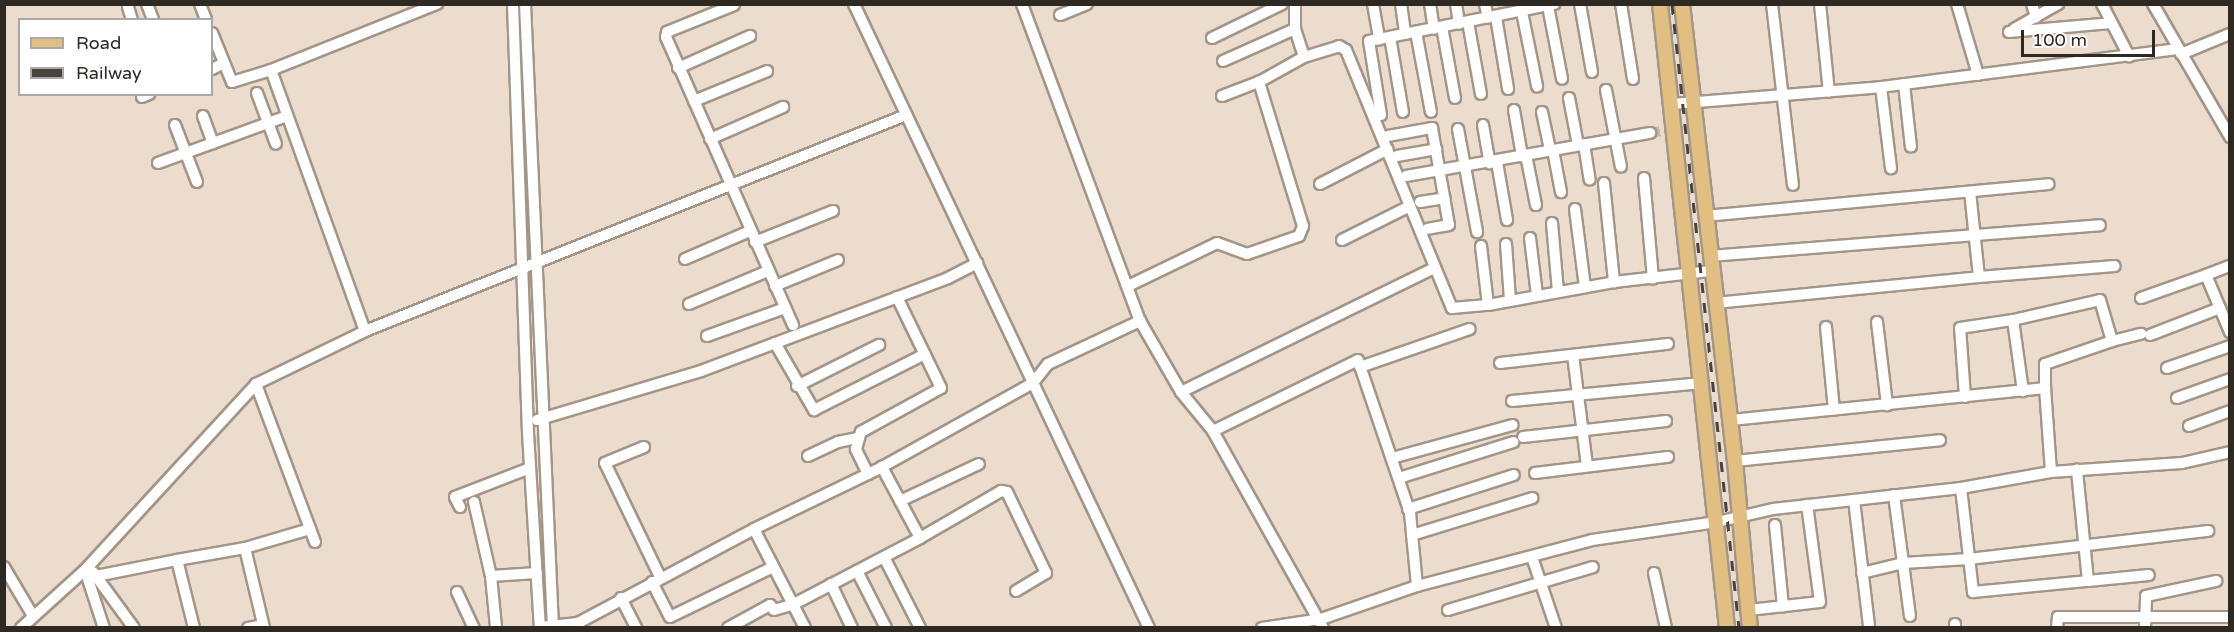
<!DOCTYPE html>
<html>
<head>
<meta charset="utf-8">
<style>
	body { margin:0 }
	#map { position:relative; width:2234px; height:632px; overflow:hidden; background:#ebdccd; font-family:"Varela Round",sans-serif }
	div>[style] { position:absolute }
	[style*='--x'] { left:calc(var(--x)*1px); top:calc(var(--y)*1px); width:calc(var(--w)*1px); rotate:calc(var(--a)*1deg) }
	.minor-tunnel>* { height:10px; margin-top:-5px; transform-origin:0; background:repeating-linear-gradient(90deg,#c5b8ab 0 10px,transparent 0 15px) }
	.roads { filter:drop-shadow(2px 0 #a39587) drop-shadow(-2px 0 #a39587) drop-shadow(0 2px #a39587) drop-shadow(0 -2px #a39587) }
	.minor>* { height:10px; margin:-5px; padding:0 5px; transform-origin:5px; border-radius:5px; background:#fff }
	.major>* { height:14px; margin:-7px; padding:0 7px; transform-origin:7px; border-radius:7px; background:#e1be82 }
	.rail>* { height:3px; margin-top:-1.5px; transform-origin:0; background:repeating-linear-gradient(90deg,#4a433c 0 10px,transparent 0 20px) }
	span { translate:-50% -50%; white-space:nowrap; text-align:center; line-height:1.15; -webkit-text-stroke:4.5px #fff; paint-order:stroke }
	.frame { position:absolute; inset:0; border:6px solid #2e2923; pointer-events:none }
	.legend { position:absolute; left:18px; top:18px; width:195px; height:78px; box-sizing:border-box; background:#fff; border:2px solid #aba9a7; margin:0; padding:8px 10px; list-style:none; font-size:18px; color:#2e2923 }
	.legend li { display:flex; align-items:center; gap:12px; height:30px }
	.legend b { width:30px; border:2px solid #aba9a7 }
	.scale { position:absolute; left:2021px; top:30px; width:134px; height:27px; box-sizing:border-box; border:3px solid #2e2923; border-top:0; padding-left:8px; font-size:18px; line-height:21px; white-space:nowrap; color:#2e2923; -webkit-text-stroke:4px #fff; paint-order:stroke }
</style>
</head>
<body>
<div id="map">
	<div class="minor-tunnel">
		<div style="--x:1650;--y:133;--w:17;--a:-10"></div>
	</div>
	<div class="roads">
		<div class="minor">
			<div style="--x:147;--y:4;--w:17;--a:69"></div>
			<div style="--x:200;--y:4;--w:17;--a:69"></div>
			<div style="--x:513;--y:4;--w:429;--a:88"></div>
			<div style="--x:528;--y:433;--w:195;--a:86.5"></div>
			<div style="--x:525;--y:4;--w:625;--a:87.43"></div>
			<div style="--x:854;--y:4;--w:690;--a:64.7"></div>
			<div style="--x:1022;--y:4;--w:338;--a:69.6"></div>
			<div style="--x:1140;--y:321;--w:82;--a:60"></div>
			<div style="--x:1181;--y:392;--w:282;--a:-26.1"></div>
			<div style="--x:1295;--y:4;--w:25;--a:90"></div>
			<div style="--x:1295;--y:29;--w:29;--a:72"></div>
			<div style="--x:1373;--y:4;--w:36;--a:80"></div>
			<div style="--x:1401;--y:4;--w:30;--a:82"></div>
			<div style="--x:1430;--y:4;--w:25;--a:81"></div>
			<div style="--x:1456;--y:4;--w:20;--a:81"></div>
			<div style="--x:1485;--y:4;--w:14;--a:78"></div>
			<div style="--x:1580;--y:4;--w:69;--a:80"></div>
			<div style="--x:1621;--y:4;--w:76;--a:80.9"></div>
			<div style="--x:1772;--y:4;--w:182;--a:83.4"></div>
			<div style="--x:1820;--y:4;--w:88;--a:84.2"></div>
			<div style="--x:1957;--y:4;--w:74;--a:73.5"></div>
			<div style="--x:2032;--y:4;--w:14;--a:73"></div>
			<div style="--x:2102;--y:4;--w:59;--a:62.6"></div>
			<div style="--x:2153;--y:4;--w:154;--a:59.9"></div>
			<div style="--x:734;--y:5;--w:72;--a:158.1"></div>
			<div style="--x:667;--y:32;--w:5;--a:101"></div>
			<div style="--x:666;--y:37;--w:315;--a:66.2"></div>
			<div style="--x:1548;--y:6;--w:74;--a:79.1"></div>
			<div style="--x:128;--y:7;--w:14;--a:73"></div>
			<div style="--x:1522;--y:12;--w:76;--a:78.5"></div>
			<div style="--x:1060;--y:15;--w:29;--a:-22"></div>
			<div style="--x:1496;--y:17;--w:73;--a:80.5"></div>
			<div style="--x:1468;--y:22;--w:73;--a:79.8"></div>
			<div style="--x:1442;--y:27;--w:72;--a:79.6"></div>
			<div style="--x:2014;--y:29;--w:51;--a:-29.6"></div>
			<div style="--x:1416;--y:32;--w:81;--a:79.4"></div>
			<div style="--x:2009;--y:32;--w:102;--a:-5"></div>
			<div style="--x:212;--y:33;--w:53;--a:67.8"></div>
			<div style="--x:232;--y:82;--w:41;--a:-17.1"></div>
			<div style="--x:1390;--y:37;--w:76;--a:80.2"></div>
			<div style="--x:1212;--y:38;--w:78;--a:-25.9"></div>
			<div style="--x:2181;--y:54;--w:53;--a:-22.2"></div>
			<div style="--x:1223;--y:61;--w:79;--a:-24"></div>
			<div style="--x:678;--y:68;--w:79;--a:-24"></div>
			<div style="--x:212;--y:69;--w:13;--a:-27"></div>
			<div style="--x:1904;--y:84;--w:63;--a:83.7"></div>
			<div style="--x:1881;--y:87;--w:82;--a:83"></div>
			<div style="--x:1606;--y:90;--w:78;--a:79"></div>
			<div style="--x:257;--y:93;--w:54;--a:69.6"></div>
			<div style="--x:1222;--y:96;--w:40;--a:-21"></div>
			<div style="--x:142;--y:97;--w:8;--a:-23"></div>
			<div style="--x:1569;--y:98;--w:48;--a:79.2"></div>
			<div style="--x:694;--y:101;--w:79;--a:-22.3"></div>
			<div style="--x:1671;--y:104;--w:211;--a:-4.6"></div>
			<div style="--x:1881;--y:87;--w:298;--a:-7.3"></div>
			<div style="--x:1514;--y:110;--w:47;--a:80.1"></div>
			<div style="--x:1542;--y:112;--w:40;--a:78"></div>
			<div style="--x:1381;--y:115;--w:75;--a:-99.2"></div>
			<div style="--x:1369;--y:41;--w:189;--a:-11.3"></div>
			<div style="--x:203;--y:116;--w:29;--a:70"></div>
			<div style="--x:175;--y:125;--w:61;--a:68.9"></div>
			<div style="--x:1483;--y:125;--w:39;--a:80"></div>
			<div style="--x:1458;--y:129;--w:105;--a:79.5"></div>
			<div style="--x:1388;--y:136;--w:45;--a:-10.3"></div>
			<div style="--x:1432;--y:128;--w:98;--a:80.1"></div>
			<div style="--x:1449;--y:225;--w:22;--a:170"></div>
			<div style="--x:710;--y:139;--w:80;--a:-23.7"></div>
			<div style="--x:1584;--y:144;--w:36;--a:81"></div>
			<div style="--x:1553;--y:150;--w:43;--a:79.2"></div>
			<div style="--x:1526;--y:155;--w:51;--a:78.7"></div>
			<div style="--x:1397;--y:156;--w:40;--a:-10"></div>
			<div style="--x:1497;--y:162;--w:59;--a:80.2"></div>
			<div style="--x:158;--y:163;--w:137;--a:-20"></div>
			<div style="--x:1406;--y:176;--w:248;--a:-10"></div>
			<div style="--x:1644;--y:178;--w:101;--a:84.9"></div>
			<div style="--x:1604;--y:183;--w:100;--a:84.2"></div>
			<div style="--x:1320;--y:184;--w:76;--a:-27.2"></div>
			<div style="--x:1420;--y:202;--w:25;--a:-9"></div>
			<div style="--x:1575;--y:209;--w:79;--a:82.7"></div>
			<div style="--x:1705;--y:216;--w:345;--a:-5.3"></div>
			<div style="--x:1552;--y:223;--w:69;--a:85"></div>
			<div style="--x:1530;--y:238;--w:57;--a:83"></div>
			<div style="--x:1342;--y:240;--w:76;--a:-26.6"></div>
			<div style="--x:755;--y:242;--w:84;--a:-21.7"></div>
			<div style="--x:1506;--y:244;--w:56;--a:85.9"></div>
			<div style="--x:1481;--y:246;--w:59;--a:83.2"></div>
			<div style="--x:1710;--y:256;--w:391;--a:-4.5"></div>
			<div style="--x:685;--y:259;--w:71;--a:-23.3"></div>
			<div style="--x:2206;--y:275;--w:26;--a:-21"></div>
			<div style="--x:1979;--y:277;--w:136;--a:-4.6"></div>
			<div style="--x:775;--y:286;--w:68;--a:-22.4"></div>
			<div style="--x:1128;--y:286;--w:99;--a:-25.8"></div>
			<div style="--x:1217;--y:243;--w:32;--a:20"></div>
			<div style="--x:1247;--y:254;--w:55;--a:-19.1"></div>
			<div style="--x:1299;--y:236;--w:11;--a:-68"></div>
			<div style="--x:1303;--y:226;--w:151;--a:-107"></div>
			<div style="--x:1259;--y:82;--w:51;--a:-29.1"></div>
			<div style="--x:1304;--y:57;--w:37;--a:-17"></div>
			<div style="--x:1339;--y:46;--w:8;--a:30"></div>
			<div style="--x:1346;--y:50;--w:279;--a:67.7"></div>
			<div style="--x:1452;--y:308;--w:36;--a:-5"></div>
			<div style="--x:1488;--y:305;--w:128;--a:-10.3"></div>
			<div style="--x:1614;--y:282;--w:98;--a:-6.5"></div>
			<div style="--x:2141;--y:298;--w:69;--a:-19.5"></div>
			<div style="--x:2206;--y:275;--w:62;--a:67.2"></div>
			<div style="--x:1715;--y:303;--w:265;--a:-5.6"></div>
			<div style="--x:1979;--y:277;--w:85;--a:-96"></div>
			<div style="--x:689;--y:304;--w:86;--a:-22.7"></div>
			<div style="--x:2013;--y:320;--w:89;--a:-12.9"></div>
			<div style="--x:2100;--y:300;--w:43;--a:73.7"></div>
			<div style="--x:2112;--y:341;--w:30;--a:-14"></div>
			<div style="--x:1877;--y:322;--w:84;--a:83.1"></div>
			<div style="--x:1826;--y:327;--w:83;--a:84.5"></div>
			<div style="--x:365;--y:331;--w:277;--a:-109.8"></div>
			<div style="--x:271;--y:70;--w:179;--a:-21.7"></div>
			<div style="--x:2150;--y:335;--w:75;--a:-21.1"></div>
			<div style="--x:707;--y:336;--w:83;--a:-19.7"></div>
			<div style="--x:775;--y:343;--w:78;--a:59.8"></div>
			<div style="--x:814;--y:410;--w:124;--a:-26.8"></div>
			<div style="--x:1573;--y:355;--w:112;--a:82.8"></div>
			<div style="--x:1500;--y:363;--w:169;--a:-6.5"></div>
			<div style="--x:1360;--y:367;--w:116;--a:-19.1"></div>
			<div style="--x:2167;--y:368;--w:67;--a:-19.2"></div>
			<div style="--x:797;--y:386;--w:92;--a:-26.6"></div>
			<div style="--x:2045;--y:388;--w:24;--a:-90"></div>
			<div style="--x:2045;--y:364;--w:71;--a:-18.9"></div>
			<div style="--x:1181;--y:392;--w:50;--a:50.6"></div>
			<div style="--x:1965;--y:397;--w:69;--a:-94.1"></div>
			<div style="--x:1960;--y:328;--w:54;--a:-8.6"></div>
			<div style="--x:2013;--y:320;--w:72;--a:82"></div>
			<div style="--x:2177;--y:398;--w:56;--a:-19.7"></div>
			<div style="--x:1512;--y:401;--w:191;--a:-5.4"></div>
			<div style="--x:537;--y:420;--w:171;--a:-16.6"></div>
			<div style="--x:701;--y:371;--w:264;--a:-20.6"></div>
			<div style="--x:948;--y:278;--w:33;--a:-27"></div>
			<div style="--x:1731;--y:420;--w:316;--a:-5.8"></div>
			<div style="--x:2045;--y:388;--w:84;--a:85.9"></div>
			<div style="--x:2189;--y:426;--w:44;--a:-20.1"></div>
			<div style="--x:1523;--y:437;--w:144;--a:-6.4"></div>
			<div style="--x:644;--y:447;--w:42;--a:157.7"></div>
			<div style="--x:605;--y:463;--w:127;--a:64.2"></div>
			<div style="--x:808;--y:456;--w:33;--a:-25"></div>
			<div style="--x:838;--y:442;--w:19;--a:-12"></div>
			<div style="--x:1392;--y:458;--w:125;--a:-15.3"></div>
			<div style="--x:1735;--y:461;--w:206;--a:-5.8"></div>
			<div style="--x:1535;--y:473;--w:134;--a:-6.9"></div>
			<div style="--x:868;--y:474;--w:28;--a:-116"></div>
			<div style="--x:856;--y:449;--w:18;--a:-74"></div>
			<div style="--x:861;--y:432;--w:91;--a:-28.8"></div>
			<div style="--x:941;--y:388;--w:101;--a:-115.8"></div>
			<div style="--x:1399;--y:478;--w:120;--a:-17.5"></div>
			<div style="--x:1961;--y:488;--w:105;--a:83.4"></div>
			<div style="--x:1973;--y:592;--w:116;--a:-5.5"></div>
			<div style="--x:2088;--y:581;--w:112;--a:-95.7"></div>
			<div style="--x:1894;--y:495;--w:122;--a:82.5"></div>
			<div style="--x:1854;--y:500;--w:126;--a:83.2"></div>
			<div style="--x:900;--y:501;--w:87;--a:-25.1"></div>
			<div style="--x:474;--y:502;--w:76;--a:77.1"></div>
			<div style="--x:491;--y:576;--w:46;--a:-3.7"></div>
			<div style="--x:460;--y:507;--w:11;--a:-117"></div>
			<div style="--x:455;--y:497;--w:80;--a:-21.1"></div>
			<div style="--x:1408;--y:509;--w:111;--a:-17.8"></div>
			<div style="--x:1775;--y:525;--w:82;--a:84.4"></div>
			<div style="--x:754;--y:529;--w:111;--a:62.7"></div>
			<div style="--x:1412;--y:535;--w:126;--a:-17.1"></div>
			<div style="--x:920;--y:538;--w:94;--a:-30.1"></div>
			<div style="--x:1001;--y:491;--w:6;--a:9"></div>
			<div style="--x:1007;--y:492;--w:90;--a:64.3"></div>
			<div style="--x:1046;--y:573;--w:35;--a:149"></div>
			<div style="--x:315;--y:542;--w:169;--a:-110.5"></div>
			<div style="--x:256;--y:384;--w:121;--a:-25.9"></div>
			<div style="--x:365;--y:331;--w:583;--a:-21.76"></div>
			<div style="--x:245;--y:548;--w:68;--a:-16.3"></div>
			<div style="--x:884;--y:557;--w:80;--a:63.1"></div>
			<div style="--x:1532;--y:557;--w:75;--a:71.3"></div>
			<div style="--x:4;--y:567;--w:57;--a:59.4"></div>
			<div style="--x:85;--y:570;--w:61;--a:71.9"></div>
			<div style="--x:857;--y:571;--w:64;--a:63"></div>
			<div style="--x:93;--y:572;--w:69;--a:53.8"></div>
			<div style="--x:1654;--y:573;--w:56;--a:77.7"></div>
			<div style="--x:1862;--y:573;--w:42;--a:-13.7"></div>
			<div style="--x:1903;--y:563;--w:66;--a:-3.5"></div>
			<div style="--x:1969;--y:559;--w:241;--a:-6.7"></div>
			<div style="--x:96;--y:576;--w:83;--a:-11.2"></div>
			<div style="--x:491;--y:576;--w:51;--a:84.4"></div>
			<div style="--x:2088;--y:581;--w:61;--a:-5.6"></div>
			<div style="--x:652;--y:582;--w:39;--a:63"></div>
			<div style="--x:670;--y:617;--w:114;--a:-25.9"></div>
			<div style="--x:831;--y:584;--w:49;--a:64.5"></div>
			<div style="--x:457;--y:592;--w:40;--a:65"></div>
			<div style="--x:621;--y:598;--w:34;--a:63"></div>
			<div style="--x:1448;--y:610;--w:151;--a:-16.5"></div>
			<div style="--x:1749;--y:610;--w:71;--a:-6.4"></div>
			<div style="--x:1820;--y:602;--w:98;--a:-97.6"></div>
			<div style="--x:1955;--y:624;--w:4;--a:90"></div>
			<div style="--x:540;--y:627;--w:38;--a:-6"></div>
			<div style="--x:578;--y:623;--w:200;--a:-28.1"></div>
			<div style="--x:754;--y:529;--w:142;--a:-25.8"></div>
			<div style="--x:882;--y:467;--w:173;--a:-29.1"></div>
			<div style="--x:1033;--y:383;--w:24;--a:-52"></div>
			<div style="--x:1048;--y:364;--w:102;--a:-25.1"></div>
			<div style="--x:21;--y:628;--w:86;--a:-42.2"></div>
			<div style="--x:85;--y:570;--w:253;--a:-47.4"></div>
			<div style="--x:194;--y:628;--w:70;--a:-104"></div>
			<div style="--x:177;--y:560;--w:69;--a:-10"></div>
			<div style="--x:245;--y:548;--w:82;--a:76.6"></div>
			<div style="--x:248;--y:628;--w:15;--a:-11"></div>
			<div style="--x:728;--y:628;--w:48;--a:-28.7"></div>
			<div style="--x:770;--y:605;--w:6;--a:51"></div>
			<div style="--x:774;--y:610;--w:19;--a:-16"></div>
			<div style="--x:792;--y:605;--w:144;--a:-27.6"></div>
			<div style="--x:920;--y:538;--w:81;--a:-118.2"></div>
			<div style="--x:1262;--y:628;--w:60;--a:-8.7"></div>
			<div style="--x:1321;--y:619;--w:102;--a:-19"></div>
			<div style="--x:1417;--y:586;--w:181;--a:-14.7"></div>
			<div style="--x:1592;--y:540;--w:126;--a:-8.2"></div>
			<div style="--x:1717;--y:522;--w:57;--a:-13.1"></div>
			<div style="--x:1773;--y:509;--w:189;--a:-6.4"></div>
			<div style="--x:1961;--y:488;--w:91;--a:-10.1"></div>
			<div style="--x:2051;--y:472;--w:131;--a:-3.9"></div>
			<div style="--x:2182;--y:463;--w:49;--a:-12.9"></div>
			<div style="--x:1323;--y:628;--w:226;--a:-119.2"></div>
			<div style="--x:1213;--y:431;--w:161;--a:-26.1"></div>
			<div style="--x:1358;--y:360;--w:162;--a:71.2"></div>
			<div style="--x:1410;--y:513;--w:73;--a:84.5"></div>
			<div style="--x:2057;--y:628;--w:11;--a:-85"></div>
			<div style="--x:2058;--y:617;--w:169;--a:0"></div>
			<div style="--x:2145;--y:628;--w:32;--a:-88"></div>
			<div style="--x:2146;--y:596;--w:72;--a:-12.1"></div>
		</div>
		<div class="major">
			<div style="--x:1660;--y:4;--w:628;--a:83.87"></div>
			<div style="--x:1682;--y:4;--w:460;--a:83.4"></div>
			<div style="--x:1735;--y:461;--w:168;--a:84.9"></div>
		</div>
	</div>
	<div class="rail">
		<div style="--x:1672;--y:4;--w:628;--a:83.87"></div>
	</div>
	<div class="frame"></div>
	<ul class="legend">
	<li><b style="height:8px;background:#e1be82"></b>Road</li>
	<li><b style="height:8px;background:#4a433c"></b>Railway</li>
	</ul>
	<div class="scale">100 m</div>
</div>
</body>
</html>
